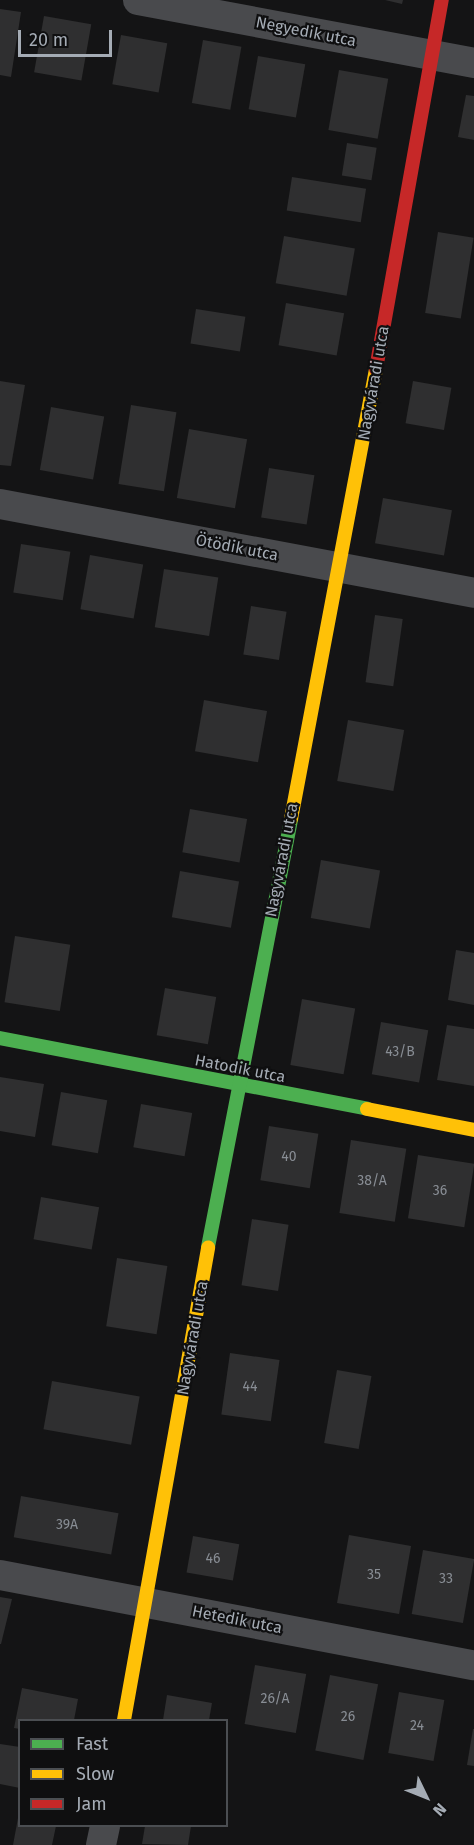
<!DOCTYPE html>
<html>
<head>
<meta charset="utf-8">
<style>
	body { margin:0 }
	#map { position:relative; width:474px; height:1845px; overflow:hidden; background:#141415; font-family:"Fira Sans",sans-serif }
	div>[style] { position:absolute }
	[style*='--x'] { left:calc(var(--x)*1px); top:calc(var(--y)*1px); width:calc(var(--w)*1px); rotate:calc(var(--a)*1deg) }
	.building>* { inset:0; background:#2f2f30; transform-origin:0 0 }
	.street>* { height:30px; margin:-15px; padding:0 15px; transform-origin:15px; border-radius:15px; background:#494a4d }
	.fast>* { height:14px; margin:-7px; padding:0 7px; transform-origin:7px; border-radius:7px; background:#4caf50 }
	.slow>* { height:14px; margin:-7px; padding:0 7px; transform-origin:7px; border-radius:7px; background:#ffc107 }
	.jam>* { height:14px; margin:-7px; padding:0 7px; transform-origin:7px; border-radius:7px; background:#c62828 }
	span { translate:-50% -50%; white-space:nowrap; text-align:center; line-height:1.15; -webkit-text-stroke:4.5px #0f0f10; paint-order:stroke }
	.number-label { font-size:14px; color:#888d94 }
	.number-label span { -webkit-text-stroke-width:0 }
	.street-label { font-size:16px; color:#a5acb5 }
	.legend { position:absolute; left:18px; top:1719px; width:210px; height:108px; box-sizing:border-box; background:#0f0f10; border:2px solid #4b4e52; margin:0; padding:8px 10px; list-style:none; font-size:18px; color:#a5acb5 }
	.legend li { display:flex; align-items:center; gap:12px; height:30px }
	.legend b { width:30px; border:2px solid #4b4e52 }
	.north { position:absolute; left:396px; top:1767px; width:60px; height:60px; -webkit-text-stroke:4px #0f0f10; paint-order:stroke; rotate:133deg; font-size:16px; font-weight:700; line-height:24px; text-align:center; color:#a5acb5 }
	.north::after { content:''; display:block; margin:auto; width:21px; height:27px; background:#a5acb5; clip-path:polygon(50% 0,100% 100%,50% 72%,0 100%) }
	.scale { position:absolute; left:18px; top:30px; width:94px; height:27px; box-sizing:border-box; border:3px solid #a5acb5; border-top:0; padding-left:8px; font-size:18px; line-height:21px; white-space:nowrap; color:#a5acb5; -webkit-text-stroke:4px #0f0f10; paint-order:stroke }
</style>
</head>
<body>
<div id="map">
	<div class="building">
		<div style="clip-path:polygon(385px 0,403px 0,402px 4px)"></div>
		<div style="clip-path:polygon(0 9px,21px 12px,11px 77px,0 75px)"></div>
		<div style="left:44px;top:16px;width:48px;height:57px;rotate:10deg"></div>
		<div style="left:121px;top:35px;width:47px;height:50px;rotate:10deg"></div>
		<div style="left:203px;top:40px;width:39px;height:64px;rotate:10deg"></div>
		<div style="left:258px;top:56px;width:48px;height:54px;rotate:10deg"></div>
		<div style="left:339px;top:70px;width:50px;height:61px;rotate:10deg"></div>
		<div style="clip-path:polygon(466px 95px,474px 96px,474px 140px,458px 137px)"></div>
		<div style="left:347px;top:143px;width:30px;height:33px;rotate:9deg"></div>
		<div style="left:292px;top:177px;width:75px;height:34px;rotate:9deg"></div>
		<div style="left:438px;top:232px;width:36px;height:82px;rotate:9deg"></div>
		<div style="left:284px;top:236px;width:72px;height:48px;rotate:10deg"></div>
		<div style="left:286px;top:303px;width:59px;height:43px;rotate:10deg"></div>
		<div style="left:196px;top:309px;width:50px;height:35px;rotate:9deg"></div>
		<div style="clip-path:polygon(0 381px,25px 385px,11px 466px,0 465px)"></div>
		<div style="left:413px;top:381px;width:39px;height:43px;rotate:10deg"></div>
		<div style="left:131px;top:405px;width:46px;height:80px;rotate:9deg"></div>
		<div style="left:51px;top:407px;width:54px;height:64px;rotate:10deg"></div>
		<div style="left:189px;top:429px;width:59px;height:70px;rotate:10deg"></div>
		<div style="left:269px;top:468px;width:46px;height:50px;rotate:9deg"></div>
		<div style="left:383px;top:498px;width:70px;height:46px;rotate:10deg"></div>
		<div style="left:21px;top:544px;width:50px;height:49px;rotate:9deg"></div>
		<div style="left:90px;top:555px;width:54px;height:55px;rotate:10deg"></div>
		<div style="left:164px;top:569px;width:55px;height:59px;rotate:9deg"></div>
		<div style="left:251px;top:606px;width:36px;height:49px;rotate:9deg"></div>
		<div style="left:375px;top:615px;width:28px;height:68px;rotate:8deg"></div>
		<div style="left:204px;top:700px;width:64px;height:52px;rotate:10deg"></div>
		<div style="left:348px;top:720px;width:57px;height:62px;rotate:10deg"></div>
		<div style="left:190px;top:809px;width:58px;height:44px;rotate:10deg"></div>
		<div style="left:321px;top:860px;width:60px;height:59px;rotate:10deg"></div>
		<div style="left:180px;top:871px;width:60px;height:47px;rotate:10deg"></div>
		<div style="left:15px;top:936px;width:56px;height:67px;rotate:9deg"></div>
		<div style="clip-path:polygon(456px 950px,474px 953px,474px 1005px,448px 1000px)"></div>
		<div style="left:165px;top:988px;width:52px;height:48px;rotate:10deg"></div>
		<div style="left:302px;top:999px;width:54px;height:67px;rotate:10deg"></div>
		<div style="left:381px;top:1022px;width:48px;height:53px;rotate:10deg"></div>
		<div style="clip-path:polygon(447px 1025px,474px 1029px,474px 1086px,437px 1080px)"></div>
		<div style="clip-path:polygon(0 1077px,44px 1084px,35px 1137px,0 1131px)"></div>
		<div style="left:61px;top:1092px;width:47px;height:54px;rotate:10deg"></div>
		<div style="left:141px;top:1104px;width:52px;height:44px;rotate:10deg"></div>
		<div style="left:269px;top:1126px;width:50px;height:55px;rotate:9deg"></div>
		<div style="left:351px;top:1140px;width:56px;height:74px;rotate:9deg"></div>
		<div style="left:418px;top:1155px;width:57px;height:64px;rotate:9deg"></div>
		<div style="left:41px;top:1197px;width:59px;height:43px;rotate:10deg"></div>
		<div style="left:252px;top:1219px;width:37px;height:67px;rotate:9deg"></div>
		<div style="left:117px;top:1258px;width:51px;height:69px;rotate:9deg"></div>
		<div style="left:230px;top:1353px;width:50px;height:62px;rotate:8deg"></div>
		<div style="left:337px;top:1370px;width:35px;height:74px;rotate:10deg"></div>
		<div style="left:52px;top:1381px;width:89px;height:49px;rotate:10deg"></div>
		<div style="left:21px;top:1496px;width:99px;height:42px;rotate:10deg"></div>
		<div style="left:349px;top:1535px;width:63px;height:69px;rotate:10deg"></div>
		<div style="left:193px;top:1536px;width:47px;height:37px;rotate:10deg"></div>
		<div style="left:423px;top:1550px;width:52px;height:65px;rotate:10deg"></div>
		<div style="clip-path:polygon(0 1597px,12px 1599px,1px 1644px,0 1644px)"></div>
		<div style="left:255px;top:1665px;width:52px;height:60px;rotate:10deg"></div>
		<div style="left:330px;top:1675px;width:49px;height:77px;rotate:11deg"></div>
		<div style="clip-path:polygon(22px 1688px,78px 1699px,74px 1720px,20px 1720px,20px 1729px,14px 1728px)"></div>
		<div style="left:399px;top:1692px;width:46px;height:62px;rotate:10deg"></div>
		<div style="clip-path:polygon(167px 1695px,212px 1703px,209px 1720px,163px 1720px)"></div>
		<div style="clip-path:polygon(473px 1729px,474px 1729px,474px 1766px,467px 1765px)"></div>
		<div style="clip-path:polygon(0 1744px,20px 1747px,20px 1788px,0 1784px)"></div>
		<div style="clip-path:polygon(18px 1818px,20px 1826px,56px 1826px,52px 1845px,13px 1845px)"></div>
		<div style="clip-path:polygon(145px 1826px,191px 1826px,188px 1845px,142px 1844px)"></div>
	</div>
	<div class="street">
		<div style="--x:138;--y:0;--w:342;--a:10.6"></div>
		<div style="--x:0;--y:504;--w:482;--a:10.6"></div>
		<div style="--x:0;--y:1575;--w:482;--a:10.8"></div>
		<div style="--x:101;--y:1845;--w:19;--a:-78"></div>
	</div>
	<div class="fast">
		<div style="--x:0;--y:1038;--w:374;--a:10.9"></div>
		<div style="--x:208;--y:1247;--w:436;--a:-79"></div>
	</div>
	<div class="slow">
		<div style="--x:291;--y:819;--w:458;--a:-79.3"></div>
		<div style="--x:367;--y:1109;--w:109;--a:11.1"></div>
		<div style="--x:124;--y:1720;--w:480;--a:-79.9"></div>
	</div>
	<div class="jam">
		<div style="--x:376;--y:369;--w:375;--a:-79.9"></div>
	</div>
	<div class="number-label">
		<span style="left:400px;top:1052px">43/B</span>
		<span style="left:289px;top:1157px">40</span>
		<span style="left:372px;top:1181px">38/A</span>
		<span style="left:440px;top:1191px">36</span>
		<span style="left:250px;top:1387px">44</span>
		<span style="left:67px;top:1525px">39A</span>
		<span style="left:213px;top:1559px">46</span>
		<span style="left:374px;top:1575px">35</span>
		<span style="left:446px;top:1579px">33</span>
		<span style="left:275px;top:1699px">26/A</span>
		<span style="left:348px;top:1717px">26</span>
		<span style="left:417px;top:1726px">24</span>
	</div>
	<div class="street-label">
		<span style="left:306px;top:32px;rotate:11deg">Negyedik utca</span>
		<span style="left:374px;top:383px;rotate:-80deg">Nagyváradi utca</span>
		<span style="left:237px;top:548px;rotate:11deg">Ötödik utca</span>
		<span style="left:282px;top:860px;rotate:-79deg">Nagyváradi utca</span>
		<span style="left:240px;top:1069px;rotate:11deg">Hatodik utca</span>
		<span style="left:193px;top:1338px;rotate:-80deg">Nagyváradi utca</span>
		<span style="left:237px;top:1620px;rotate:11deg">Hetedik utca</span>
	</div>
	<ul class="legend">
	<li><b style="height:8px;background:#4caf50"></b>Fast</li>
	<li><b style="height:8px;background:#ffc107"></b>Slow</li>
	<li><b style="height:8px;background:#c62828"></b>Jam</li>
	</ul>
	<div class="north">N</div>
	<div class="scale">20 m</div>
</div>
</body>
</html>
